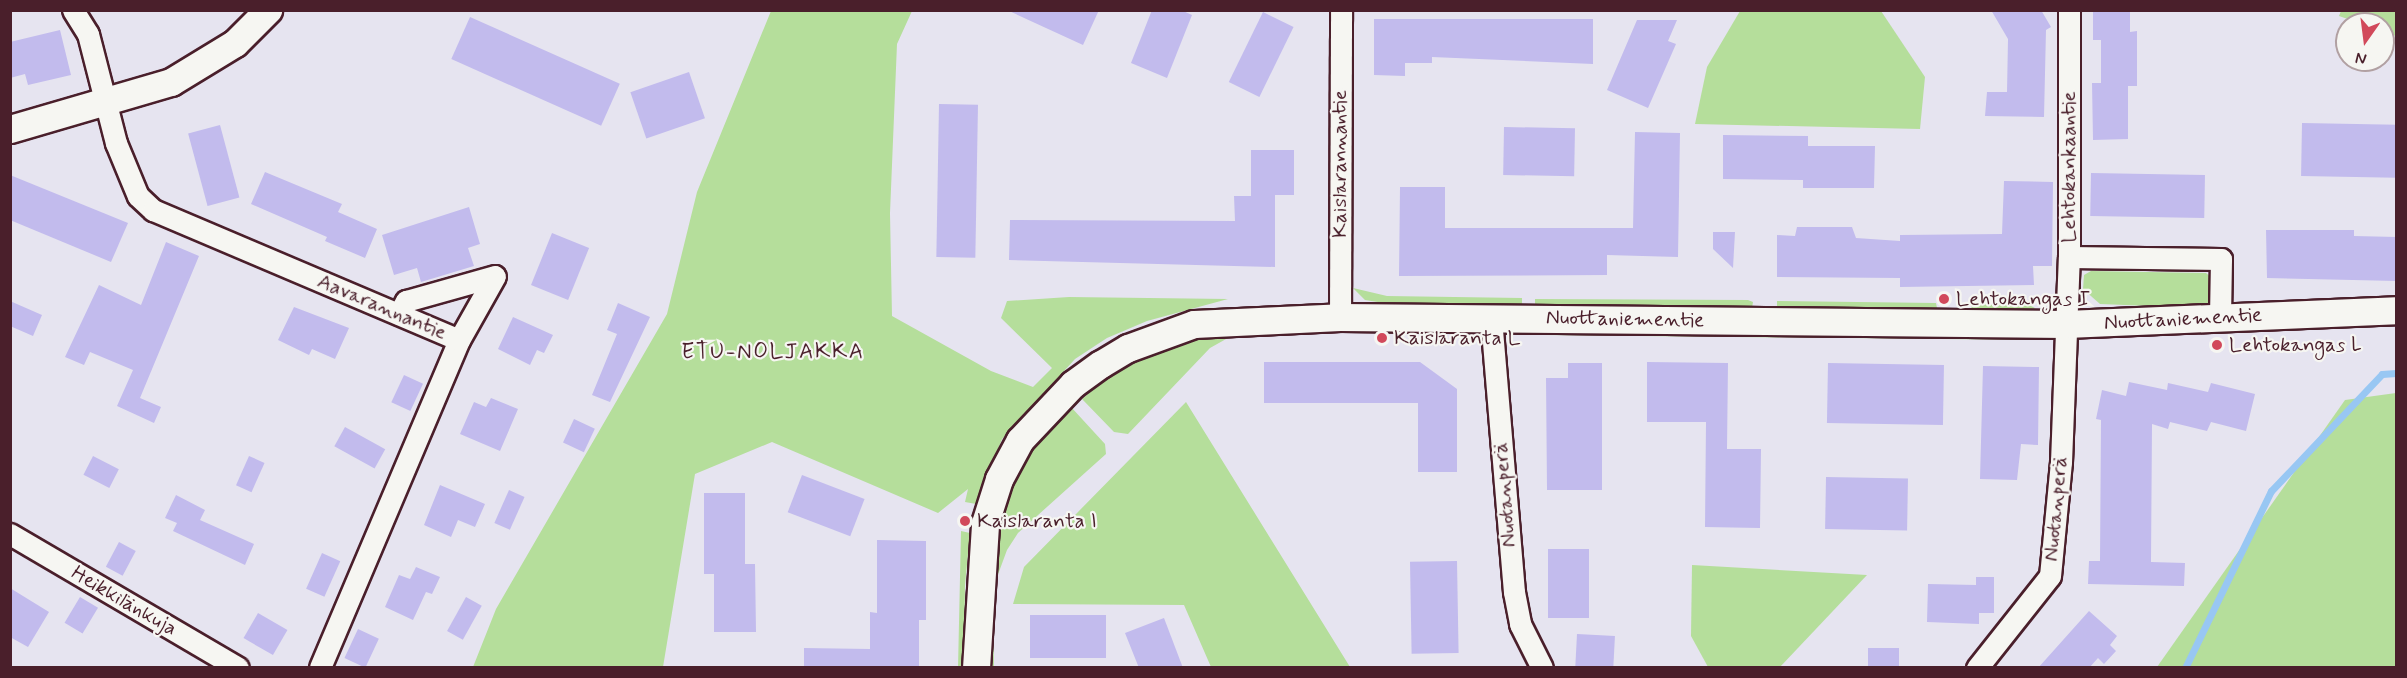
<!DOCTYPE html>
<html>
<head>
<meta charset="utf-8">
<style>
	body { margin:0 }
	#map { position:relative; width:2407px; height:678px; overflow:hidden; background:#e6e4f0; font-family:Mynerve,sans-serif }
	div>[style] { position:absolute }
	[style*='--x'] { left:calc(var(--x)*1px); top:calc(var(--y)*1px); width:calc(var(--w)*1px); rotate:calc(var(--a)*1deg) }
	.green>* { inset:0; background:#b5de9b }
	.stream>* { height:7px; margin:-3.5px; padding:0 3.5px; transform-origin:3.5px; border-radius:3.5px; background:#98c7f3 }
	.building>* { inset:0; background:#c2bbed; transform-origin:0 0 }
	.roads { filter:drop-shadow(2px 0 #4a1f2b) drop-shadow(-2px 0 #4a1f2b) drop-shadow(0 2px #4a1f2b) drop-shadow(0 -2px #4a1f2b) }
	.minor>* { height:21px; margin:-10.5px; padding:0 10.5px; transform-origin:10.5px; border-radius:10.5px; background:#f6f6f2 }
	.tertiary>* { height:27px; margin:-13.5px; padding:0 13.5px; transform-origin:13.5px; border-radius:13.5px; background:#f6f6f2 }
	.dots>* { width:16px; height:16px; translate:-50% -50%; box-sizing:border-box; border:3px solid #f6f6f2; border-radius:50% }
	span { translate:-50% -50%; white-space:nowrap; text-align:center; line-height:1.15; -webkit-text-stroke:4.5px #f6f6f2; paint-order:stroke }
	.street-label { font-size:21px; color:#4a1f2b }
	.poi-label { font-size:21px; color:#4a1f2b }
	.left { translate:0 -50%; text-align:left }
	.neighbourhood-label { font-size:22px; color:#4a1f2b; letter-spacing:1.5px }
	.frame { position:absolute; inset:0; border:12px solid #4a1f2b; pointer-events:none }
	.north { position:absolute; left:2335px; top:12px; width:60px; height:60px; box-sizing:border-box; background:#f6f6f2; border:2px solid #b1a0a2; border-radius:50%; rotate:194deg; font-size:16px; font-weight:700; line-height:24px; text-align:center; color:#4a1f2b }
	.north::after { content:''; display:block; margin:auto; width:21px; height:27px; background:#d1495b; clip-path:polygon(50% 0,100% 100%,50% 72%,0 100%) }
</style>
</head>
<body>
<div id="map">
	<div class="green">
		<div style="clip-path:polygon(771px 11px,912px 11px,897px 44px,890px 213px,892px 316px,991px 371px,1033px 387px,1052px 368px,1001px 318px,1007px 301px,1069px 297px,1228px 299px,1147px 321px,1107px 338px,1075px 359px,1002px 439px,976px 504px,965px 502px,968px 489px,938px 513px,772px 442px,695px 474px,663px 667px,473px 667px,496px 609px,667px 314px,697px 192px)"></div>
		<div style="clip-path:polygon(1740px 11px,1881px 11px,1925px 77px,1920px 129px,1695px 124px,1707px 67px)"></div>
		<div style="clip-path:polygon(2341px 11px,2396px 11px,2396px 36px,2383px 32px,2383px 24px,2362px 24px,2339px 16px)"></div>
		<div style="clip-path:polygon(2091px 271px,2206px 273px,2212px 278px,2212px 302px,2198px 308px,2100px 304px,2083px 289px,2084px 275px)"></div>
		<div style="clip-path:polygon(1353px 288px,1387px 296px,1522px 298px,1522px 305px,1384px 303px,1365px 300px)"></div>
		<div style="clip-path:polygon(1535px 299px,1748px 300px,1753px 302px,1752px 308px,1686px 308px,1535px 305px)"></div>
		<div style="clip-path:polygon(1777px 301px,1936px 303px,1937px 308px,1777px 308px)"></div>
		<div style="clip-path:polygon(1971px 304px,2029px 305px,2035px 308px,2031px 311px,1972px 311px)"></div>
		<div style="clip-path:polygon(1538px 331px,2038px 337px,2039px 340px,1543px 335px)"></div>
		<div style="clip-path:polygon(1235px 334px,1210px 348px,1128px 434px,1114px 432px,1082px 399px,1121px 366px,1184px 336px)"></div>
		<div style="clip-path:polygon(2396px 393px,2396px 667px,2157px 667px,2345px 400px)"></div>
		<div style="clip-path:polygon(1186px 402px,1350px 667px,1211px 667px,1184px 605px,1013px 604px,1024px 567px)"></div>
		<div style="clip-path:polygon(1071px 407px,1105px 444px,1106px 454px,1018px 533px,1007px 550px,993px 588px,994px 667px,986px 668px,997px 525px,1017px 466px,1042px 433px)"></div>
		<div style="clip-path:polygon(961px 531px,970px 533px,965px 585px,964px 667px,958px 668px)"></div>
		<div style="clip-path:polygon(1692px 565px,1867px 575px,1780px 667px,1708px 667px,1691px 636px)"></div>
	</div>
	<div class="stream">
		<div style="--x:2185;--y:668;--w:197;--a:-64.1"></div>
		<div style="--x:2271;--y:491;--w:161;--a:-46.5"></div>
		<div style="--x:2382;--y:374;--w:14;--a:-4"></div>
	</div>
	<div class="building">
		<div style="clip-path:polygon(1007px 10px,1099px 10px,1083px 45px)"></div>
		<div style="clip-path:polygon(1152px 10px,1181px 10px,1192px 15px,1167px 78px,1131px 63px)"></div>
		<div style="clip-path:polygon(1991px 10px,2041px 10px,2051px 27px,2046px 30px,2044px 117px,1985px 116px,1987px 92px,2007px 92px,2008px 39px)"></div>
		<div style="clip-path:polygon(2093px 10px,2130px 10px,2130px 32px,2137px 31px,2137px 86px,2128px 86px,2128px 139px,2093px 140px,2092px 83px,2101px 83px,2101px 40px,2093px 40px)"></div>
		<div style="left:1263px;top:12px;width:34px;height:78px;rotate:26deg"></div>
		<div style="left:470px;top:17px;width:164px;height:46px;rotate:24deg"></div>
		<div style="clip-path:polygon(1374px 19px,1593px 19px,1593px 64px,1432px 57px,1432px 63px,1405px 63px,1405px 76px,1374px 75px)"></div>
		<div style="clip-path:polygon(1637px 20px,1677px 20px,1668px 41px,1676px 44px,1648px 108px,1607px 90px)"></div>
		<div style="clip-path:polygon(60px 30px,71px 75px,28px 85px,25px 74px,10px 78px,10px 42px)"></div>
		<div style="left:689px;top:72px;width:49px;height:62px;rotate:71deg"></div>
		<div style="left:939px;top:104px;width:39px;height:153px;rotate:1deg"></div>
		<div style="left:2302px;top:123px;width:95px;height:53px;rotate:1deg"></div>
		<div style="left:220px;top:125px;width:75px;height:33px;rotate:75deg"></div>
		<div style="left:1504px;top:127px;width:71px;height:48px;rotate:1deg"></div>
		<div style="clip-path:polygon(1635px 132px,1680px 133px,1678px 257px,1607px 255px,1607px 275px,1399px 276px,1400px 187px,1445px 187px,1445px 228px,1633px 228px)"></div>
		<div style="clip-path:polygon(1723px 135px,1808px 136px,1808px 146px,1875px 146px,1874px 188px,1803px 188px,1803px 180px,1723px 179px)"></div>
		<div style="clip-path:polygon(1251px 150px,1294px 150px,1294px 195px,1275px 195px,1275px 267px,1009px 260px,1010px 220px,1235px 221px,1234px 196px,1251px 196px)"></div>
		<div style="clip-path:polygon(265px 172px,342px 204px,338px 212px,377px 229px,365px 258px,325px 241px,327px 237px,251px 204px)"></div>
		<div style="left:2091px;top:173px;width:114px;height:43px;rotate:1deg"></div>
		<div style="clip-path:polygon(10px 175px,128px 223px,111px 262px,10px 220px)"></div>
		<div style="clip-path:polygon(2004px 181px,2053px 182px,2052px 266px,2033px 266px,2034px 285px,1900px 287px,1900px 278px,1777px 277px,1777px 235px,1795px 236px,1797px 227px,1852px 227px,1856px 238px,1900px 241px,1900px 235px,2002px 234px)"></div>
		<div style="clip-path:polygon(469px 207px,480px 244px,468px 248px,474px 266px,421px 282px,417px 268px,394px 275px,382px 235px)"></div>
		<div style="clip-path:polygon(2266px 230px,2354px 230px,2354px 236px,2397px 237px,2397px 281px,2267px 278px)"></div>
		<div style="clip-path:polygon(1713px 232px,1735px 232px,1733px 268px,1713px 249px)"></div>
		<div style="left:552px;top:233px;width:40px;height:56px;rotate:22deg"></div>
		<div style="clip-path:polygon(166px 242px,199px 256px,140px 398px,161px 407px,154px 423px,117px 406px,133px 370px,90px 352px,84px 365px,65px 357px,99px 285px,141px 305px)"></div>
		<div style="clip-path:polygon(10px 301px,42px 315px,33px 336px,10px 326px)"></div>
		<div style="clip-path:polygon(618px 303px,650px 317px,610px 402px,592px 395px,617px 334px,607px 330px)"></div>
		<div style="clip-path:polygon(294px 307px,349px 328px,335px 359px,312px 349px,309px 355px,278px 340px)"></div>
		<div style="clip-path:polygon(513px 317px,553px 335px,544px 353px,537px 350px,530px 365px,498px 349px)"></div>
		<div style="clip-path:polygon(1264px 362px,1420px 362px,1457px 389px,1457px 472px,1418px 472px,1418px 403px,1264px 403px)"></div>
		<div style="clip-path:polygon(1647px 362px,1728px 363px,1727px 449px,1761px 449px,1760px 528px,1705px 527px,1706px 422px,1647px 422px)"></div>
		<div style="clip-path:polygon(1568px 363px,1602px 363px,1602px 490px,1547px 490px,1546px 378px,1568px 378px)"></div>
		<div style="left:1828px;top:363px;width:116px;height:60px;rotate:1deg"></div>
		<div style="clip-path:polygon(1983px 366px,2039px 367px,2038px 445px,2021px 444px,2017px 480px,1980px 479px)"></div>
		<div style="left:404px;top:375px;width:21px;height:30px;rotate:25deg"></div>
		<div style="clip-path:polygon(2129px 382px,2167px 390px,2168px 383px,2208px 392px,2211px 383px,2255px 394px,2246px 431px,2211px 422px,2207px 431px,2170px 422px,2168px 429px,2152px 424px,2151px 562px,2185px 563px,2184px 586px,2088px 584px,2089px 561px,2100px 561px,2101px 420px,2096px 419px,2102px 390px,2126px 396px)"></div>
		<div style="clip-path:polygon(491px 398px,518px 409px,500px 451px,460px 434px,474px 402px,486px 407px)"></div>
		<div style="left:574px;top:419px;width:23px;height:26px;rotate:25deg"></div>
		<div style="left:345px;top:427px;width:46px;height:22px;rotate:29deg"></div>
		<div style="left:93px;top:456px;width:29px;height:21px;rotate:27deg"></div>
		<div style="left:249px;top:456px;width:17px;height:32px;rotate:24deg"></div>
		<div style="left:802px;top:475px;width:67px;height:40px;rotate:21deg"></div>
		<div style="left:1826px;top:477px;width:82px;height:52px;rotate:1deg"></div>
		<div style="clip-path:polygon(440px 485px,485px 504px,475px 527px,458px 520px,451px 537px,424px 525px)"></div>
		<div style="left:509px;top:490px;width:17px;height:36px;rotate:24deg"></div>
		<div style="clip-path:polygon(704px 493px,745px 493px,745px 564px,755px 564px,756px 632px,714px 632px,714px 574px,704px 574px)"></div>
		<div style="clip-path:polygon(176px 495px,205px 510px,200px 520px,254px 544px,245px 565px,173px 531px,177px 523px,165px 518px)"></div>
		<div style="clip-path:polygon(877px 540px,926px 541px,926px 620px,919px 620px,919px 668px,804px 668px,804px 648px,870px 649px,870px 612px,877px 613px)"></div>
		<div style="left:119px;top:542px;width:19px;height:28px;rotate:28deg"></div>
		<div style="left:1548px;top:549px;width:41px;height:69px"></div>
		<div style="left:322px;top:553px;width:20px;height:39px;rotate:24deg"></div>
		<div style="left:1457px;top:561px;width:92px;height:47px;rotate:89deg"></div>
		<div style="clip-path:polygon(416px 567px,440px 577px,432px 594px,426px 592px,413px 620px,385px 607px,399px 575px,410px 579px)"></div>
		<div style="clip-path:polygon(1976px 577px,1994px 577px,1994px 613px,1979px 613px,1979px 624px,1927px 622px,1928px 584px,1976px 585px)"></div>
		<div style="clip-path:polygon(10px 588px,49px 612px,28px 647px,10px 637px)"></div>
		<div style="left:80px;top:597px;width:21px;height:30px;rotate:31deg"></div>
		<div style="left:466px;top:597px;width:18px;height:39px;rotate:29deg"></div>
		<div style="clip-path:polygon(2089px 611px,2117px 636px,2110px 645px,2116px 651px,2104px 664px,2098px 658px,2089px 668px,2038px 668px)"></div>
		<div style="left:258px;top:613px;width:34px;height:29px;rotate:30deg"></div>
		<div style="left:1030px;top:615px;width:76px;height:43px"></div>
		<div style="clip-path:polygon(1164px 618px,1183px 668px,1139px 668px,1125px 633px)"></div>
		<div style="left:358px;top:629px;width:23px;height:32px;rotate:25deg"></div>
		<div style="left:1577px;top:634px;width:38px;height:34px;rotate:3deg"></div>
		<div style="left:1899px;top:648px;width:20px;height:31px;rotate:90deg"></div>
	</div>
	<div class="roads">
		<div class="minor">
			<div style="--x:73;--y:10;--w:28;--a:58"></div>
			<div style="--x:88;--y:34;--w:113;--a:75.6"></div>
			<div style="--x:116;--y:143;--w:57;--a:67.5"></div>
			<div style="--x:138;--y:196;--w:21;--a:43"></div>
			<div style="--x:153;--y:210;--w:332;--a:23"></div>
			<div style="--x:459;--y:340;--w:356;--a:113"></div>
			<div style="--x:2069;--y:257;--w:152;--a:0.8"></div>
			<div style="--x:2221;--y:259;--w:59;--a:91"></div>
			<div style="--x:399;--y:314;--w:15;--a:-62"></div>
			<div style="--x:406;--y:301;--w:92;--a:-15.7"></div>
			<div style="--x:1340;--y:317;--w:307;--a:-89.8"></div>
			<div style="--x:1491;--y:318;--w:275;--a:85.2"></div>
			<div style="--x:1514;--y:592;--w:33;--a:79"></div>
			<div style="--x:1520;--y:624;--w:49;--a:63.4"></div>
			<div style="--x:459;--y:340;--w:73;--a:-60.6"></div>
			<div style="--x:10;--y:534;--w:264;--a:30.4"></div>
			<div style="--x:1977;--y:668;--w:117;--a:-51.6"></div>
			<div style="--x:2050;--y:576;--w:115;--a:-84.5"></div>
			<div style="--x:2061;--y:462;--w:205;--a:-87.8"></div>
			<div style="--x:2069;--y:257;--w:247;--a:-90"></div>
		</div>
		<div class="tertiary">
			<div style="--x:10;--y:129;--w:168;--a:-16.3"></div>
			<div style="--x:171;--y:82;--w:75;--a:-31.4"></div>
			<div style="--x:235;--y:43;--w:47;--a:-45"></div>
			<div style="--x:976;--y:668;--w:145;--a:-86.4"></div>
			<div style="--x:985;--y:523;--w:46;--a:-72.3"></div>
			<div style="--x:999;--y:479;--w:44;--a:-61.7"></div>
			<div style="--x:1020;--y:440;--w:77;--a:-46.6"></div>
			<div style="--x:1073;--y:384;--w:34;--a:-36"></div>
			<div style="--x:1101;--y:364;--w:31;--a:-31"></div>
			<div style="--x:1128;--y:348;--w:70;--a:-20"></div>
			<div style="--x:1194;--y:324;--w:146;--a:-2.7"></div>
			<div style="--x:1340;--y:317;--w:726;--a:0.55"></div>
			<div style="--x:2066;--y:324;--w:330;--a:-2.4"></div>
		</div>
	</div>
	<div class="dots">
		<div style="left:1944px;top:299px;background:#d1495b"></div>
		<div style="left:1382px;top:338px;background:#d1495b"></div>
		<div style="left:2217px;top:345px;background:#d1495b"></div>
		<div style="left:965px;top:521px;background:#d1495b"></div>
	</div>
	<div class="street-label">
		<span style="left:1340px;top:164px;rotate:-90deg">Kaislarannantie</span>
		<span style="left:2069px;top:167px;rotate:-90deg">Lehtokankaantie</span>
		<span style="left:382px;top:307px;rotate:23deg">Aavarannantie</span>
		<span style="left:1625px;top:319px;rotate:1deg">Nuottaniementie</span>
		<span style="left:2183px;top:319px;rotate:-3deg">Nuottaniementie</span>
		<span style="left:1505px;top:495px;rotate:-95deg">Nuotanperä</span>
		<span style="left:2056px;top:509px;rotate:-85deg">Nuotanperä</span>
		<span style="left:124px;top:601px;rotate:30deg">Heikkilänkuja</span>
	</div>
	<div class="poi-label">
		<span class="left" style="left:1956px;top:299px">Lehtokangas I</span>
		<span class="left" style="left:1394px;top:338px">Kaislaranta L</span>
		<span class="left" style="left:2229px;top:345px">Lehtokangas L</span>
		<span class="left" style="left:977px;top:521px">Kaislaranta I</span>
	</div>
	<div class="neighbourhood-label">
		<span style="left:773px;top:353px">ETU-NOLJAKKA</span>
	</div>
	<div class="frame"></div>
	<div class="north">N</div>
</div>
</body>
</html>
